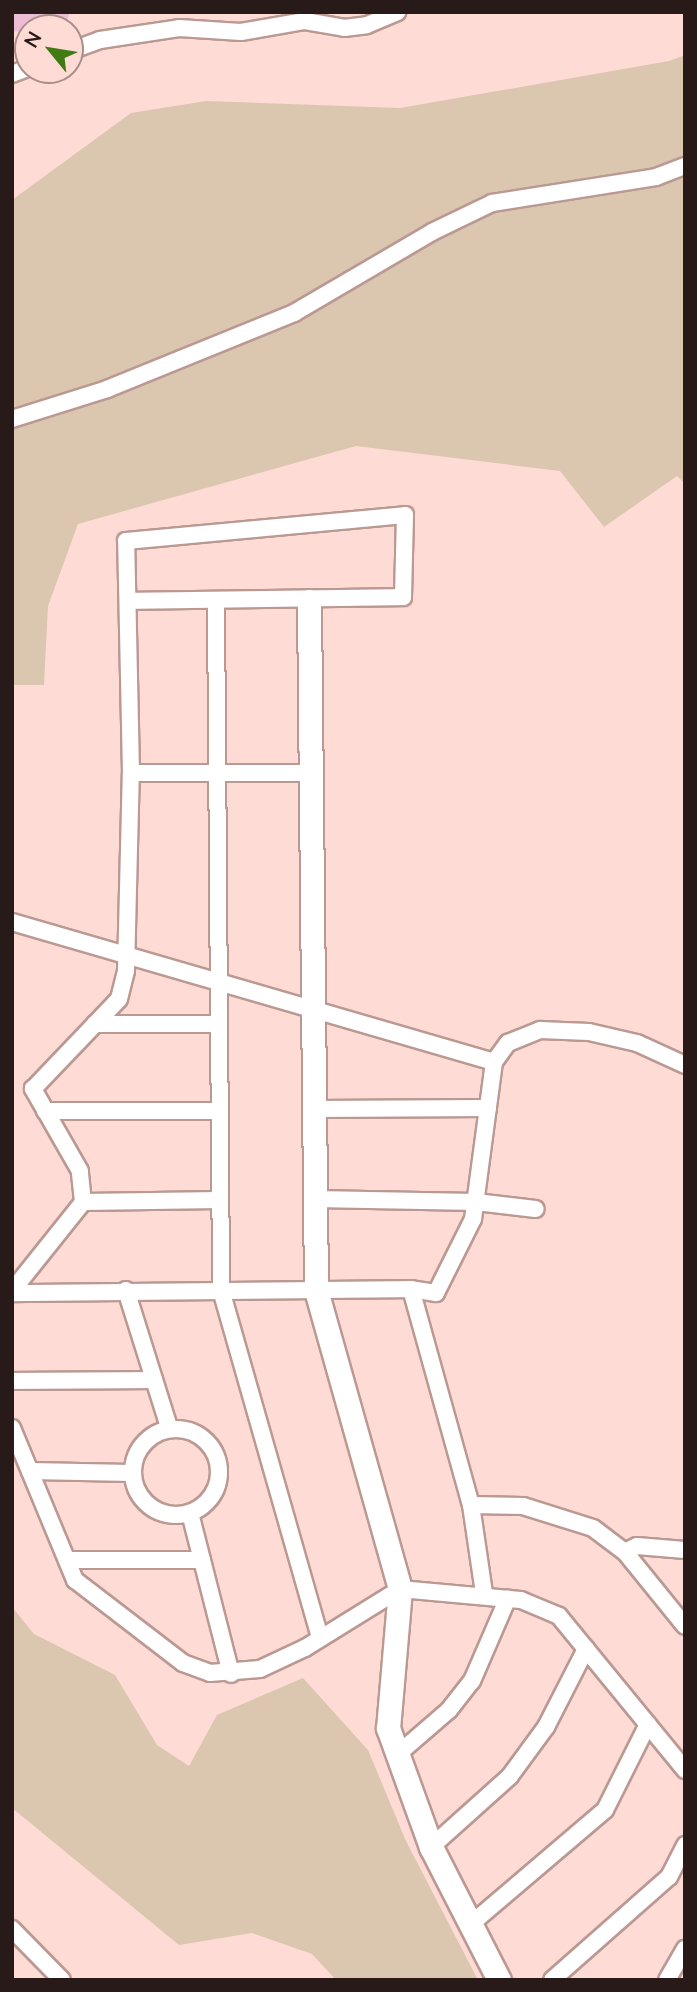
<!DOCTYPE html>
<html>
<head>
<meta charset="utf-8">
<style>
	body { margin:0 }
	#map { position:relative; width:697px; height:1992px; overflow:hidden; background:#ffdbd5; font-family:Lato,sans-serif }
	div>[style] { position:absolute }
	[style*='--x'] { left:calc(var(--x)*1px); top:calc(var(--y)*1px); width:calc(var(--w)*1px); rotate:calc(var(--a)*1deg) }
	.green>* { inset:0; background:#dbc7b0 }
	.river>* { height:26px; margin:-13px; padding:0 13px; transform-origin:13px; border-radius:13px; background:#ecbdd4 }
	.roads { filter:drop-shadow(2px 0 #bb9993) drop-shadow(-2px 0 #bb9993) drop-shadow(0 2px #bb9993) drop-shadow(0 -2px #bb9993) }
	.street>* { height:16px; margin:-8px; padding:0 8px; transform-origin:8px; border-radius:8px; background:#fff }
	.street>.ring { margin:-8px; padding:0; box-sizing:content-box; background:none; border:16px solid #fff; border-radius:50% }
	.secondary>* { height:23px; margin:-11.5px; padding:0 11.5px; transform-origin:11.5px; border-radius:11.5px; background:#fff }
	span { translate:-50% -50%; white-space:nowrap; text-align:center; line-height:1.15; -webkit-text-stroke:5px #ffdbd5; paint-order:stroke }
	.frame { position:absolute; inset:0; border:14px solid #271a18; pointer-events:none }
	.north { position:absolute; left:14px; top:14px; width:70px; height:70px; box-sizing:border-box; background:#ffdbd5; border:2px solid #a98e89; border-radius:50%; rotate:300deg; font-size:19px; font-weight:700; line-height:28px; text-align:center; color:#271a18 }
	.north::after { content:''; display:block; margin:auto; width:24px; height:32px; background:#407b14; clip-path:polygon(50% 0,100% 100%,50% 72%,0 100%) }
</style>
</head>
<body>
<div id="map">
	<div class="green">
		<div style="clip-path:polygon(685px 55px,685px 484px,677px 476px,604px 527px,560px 471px,356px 446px,78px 524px,48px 606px,44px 685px,12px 685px,12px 200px,131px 113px,206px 101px,400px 108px,669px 61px)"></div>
		<div style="clip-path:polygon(12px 1607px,34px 1634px,115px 1675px,157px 1745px,189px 1766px,217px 1715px,303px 1678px,368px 1750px,406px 1841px,478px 1980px,336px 1980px,312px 1954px,252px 1933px,179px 1945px,12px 1808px)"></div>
	</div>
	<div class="river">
		<div style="--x:12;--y:19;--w:45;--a:-9"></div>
	</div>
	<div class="roads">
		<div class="street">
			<div style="--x:70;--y:51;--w:32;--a:-20"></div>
			<div style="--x:100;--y:40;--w:80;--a:-8.6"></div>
			<div style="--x:179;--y:28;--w:62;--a:3.7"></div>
			<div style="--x:241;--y:32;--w:65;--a:-9.8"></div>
			<div style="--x:305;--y:21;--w:40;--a:10"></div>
			<div style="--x:344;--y:28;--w:23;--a:-7"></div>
			<div style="--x:367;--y:25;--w:33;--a:-23"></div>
			<div style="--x:12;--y:74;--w:17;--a:-21"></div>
			<div style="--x:12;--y:419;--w:100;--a:-17.5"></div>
			<div style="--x:107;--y:389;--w:202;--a:-22.1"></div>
			<div style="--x:294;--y:313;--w:160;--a:-30.4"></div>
			<div style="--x:432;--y:232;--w:67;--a:-25.8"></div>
			<div style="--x:492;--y:203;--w:166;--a:-9"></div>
			<div style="--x:656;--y:177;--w:31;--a:-21"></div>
			<div style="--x:216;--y:602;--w:688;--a:89.58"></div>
			<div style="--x:221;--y:1290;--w:361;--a:74.1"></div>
			<div style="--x:131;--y:773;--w:180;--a:0"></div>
			<div style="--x:12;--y:922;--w:502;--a:16.2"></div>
			<div style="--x:494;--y:1062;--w:158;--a:97.6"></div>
			<div style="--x:473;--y:1219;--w:83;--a:116.6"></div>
			<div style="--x:436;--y:1293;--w:25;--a:-171"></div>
			<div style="--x:411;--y:1289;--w:399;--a:179.4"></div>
			<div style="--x:95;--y:1024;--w:123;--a:0"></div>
			<div style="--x:494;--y:1062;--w:24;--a:-54"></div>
			<div style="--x:508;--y:1043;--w:35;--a:-22"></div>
			<div style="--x:540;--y:1030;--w:49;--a:2.3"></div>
			<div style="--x:589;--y:1032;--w:49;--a:12.9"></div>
			<div style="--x:637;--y:1043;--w:53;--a:24.6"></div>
			<div style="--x:315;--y:1109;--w:173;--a:-0.3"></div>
			<div style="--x:45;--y:1111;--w:174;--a:0"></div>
			<div style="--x:315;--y:1199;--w:161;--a:1.1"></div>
			<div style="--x:476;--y:1202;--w:60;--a:6.7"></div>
			<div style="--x:83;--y:1202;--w:137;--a:-0.8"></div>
			<div style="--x:411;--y:1289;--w:224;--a:74.5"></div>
			<div style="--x:471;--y:1505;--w:89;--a:81.6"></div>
			<div style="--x:126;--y:1290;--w:144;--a:72.6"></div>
			<div style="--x:12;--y:1291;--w:114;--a:-51.4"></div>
			<div style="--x:83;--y:1202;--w:31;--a:-96"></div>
			<div style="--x:80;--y:1171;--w:95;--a:-119.8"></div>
			<div style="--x:33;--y:1089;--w:124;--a:-46.3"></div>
			<div style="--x:119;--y:999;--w:29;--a:-76"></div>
			<div style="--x:126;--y:971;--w:198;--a:-88.6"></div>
			<div style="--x:131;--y:773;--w:232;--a:-91.2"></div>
			<div style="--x:126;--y:541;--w:280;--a:-5.3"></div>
			<div style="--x:405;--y:515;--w:82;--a:91.4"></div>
			<div style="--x:403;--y:597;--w:275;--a:179.2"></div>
			<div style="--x:12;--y:1381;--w:142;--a:-0.4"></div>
			<div style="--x:12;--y:1428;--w:165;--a:67.5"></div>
			<div style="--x:75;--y:1580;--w:136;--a:37.5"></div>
			<div style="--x:183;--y:1663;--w:29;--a:20"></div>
			<div style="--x:210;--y:1673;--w:50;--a:-4.6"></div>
			<div style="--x:260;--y:1669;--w:50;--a:-25"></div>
			<div style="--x:305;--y:1648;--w:112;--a:-31.8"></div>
			<div style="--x:400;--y:1589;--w:121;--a:5.2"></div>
			<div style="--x:521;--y:1600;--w:41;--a:22.8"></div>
			<div style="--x:559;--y:1616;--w:199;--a:50.7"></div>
			<div class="ring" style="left:133px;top:1429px;width:70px;height:70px"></div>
			<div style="--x:30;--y:1471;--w:102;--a:1.1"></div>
			<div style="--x:471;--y:1505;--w:52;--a:1.1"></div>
			<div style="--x:523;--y:1506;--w:73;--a:17.4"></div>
			<div style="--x:593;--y:1528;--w:40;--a:37"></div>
			<div style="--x:625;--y:1552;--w:95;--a:51"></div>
			<div style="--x:190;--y:1513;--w:166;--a:75.7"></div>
			<div style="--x:625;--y:1552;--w:13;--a:-27"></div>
			<div style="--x:637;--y:1546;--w:48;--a:4.8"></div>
			<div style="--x:67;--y:1560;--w:135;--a:0"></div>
			<div style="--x:398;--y:1754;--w:67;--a:-40.8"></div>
			<div style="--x:449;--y:1710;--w:37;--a:-52"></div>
			<div style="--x:472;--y:1681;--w:90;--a:-66.6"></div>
			<div style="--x:431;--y:1847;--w:106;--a:-41.9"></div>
			<div style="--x:510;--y:1776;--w:61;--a:-53.7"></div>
			<div style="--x:546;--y:1727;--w:88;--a:-62.9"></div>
			<div style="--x:471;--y:1924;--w:176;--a:-40.4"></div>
			<div style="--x:605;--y:1810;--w:96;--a:-63.4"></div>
			<div style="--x:12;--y:1929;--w:71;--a:45.6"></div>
			<div style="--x:552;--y:1980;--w:156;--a:-41.4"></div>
			<div style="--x:669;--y:1877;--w:36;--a:-63"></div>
			<div style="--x:667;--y:1980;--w:36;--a:-60"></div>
		</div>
		<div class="secondary">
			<div style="--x:309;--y:601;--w:689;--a:89.42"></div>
			<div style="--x:316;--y:1290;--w:311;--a:74.3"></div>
			<div style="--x:400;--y:1589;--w:140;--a:94.9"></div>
			<div style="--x:388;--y:1728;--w:127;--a:70.1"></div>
			<div style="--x:431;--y:1847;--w:149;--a:62.9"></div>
		</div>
	</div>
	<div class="frame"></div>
	<div class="north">N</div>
</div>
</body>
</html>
